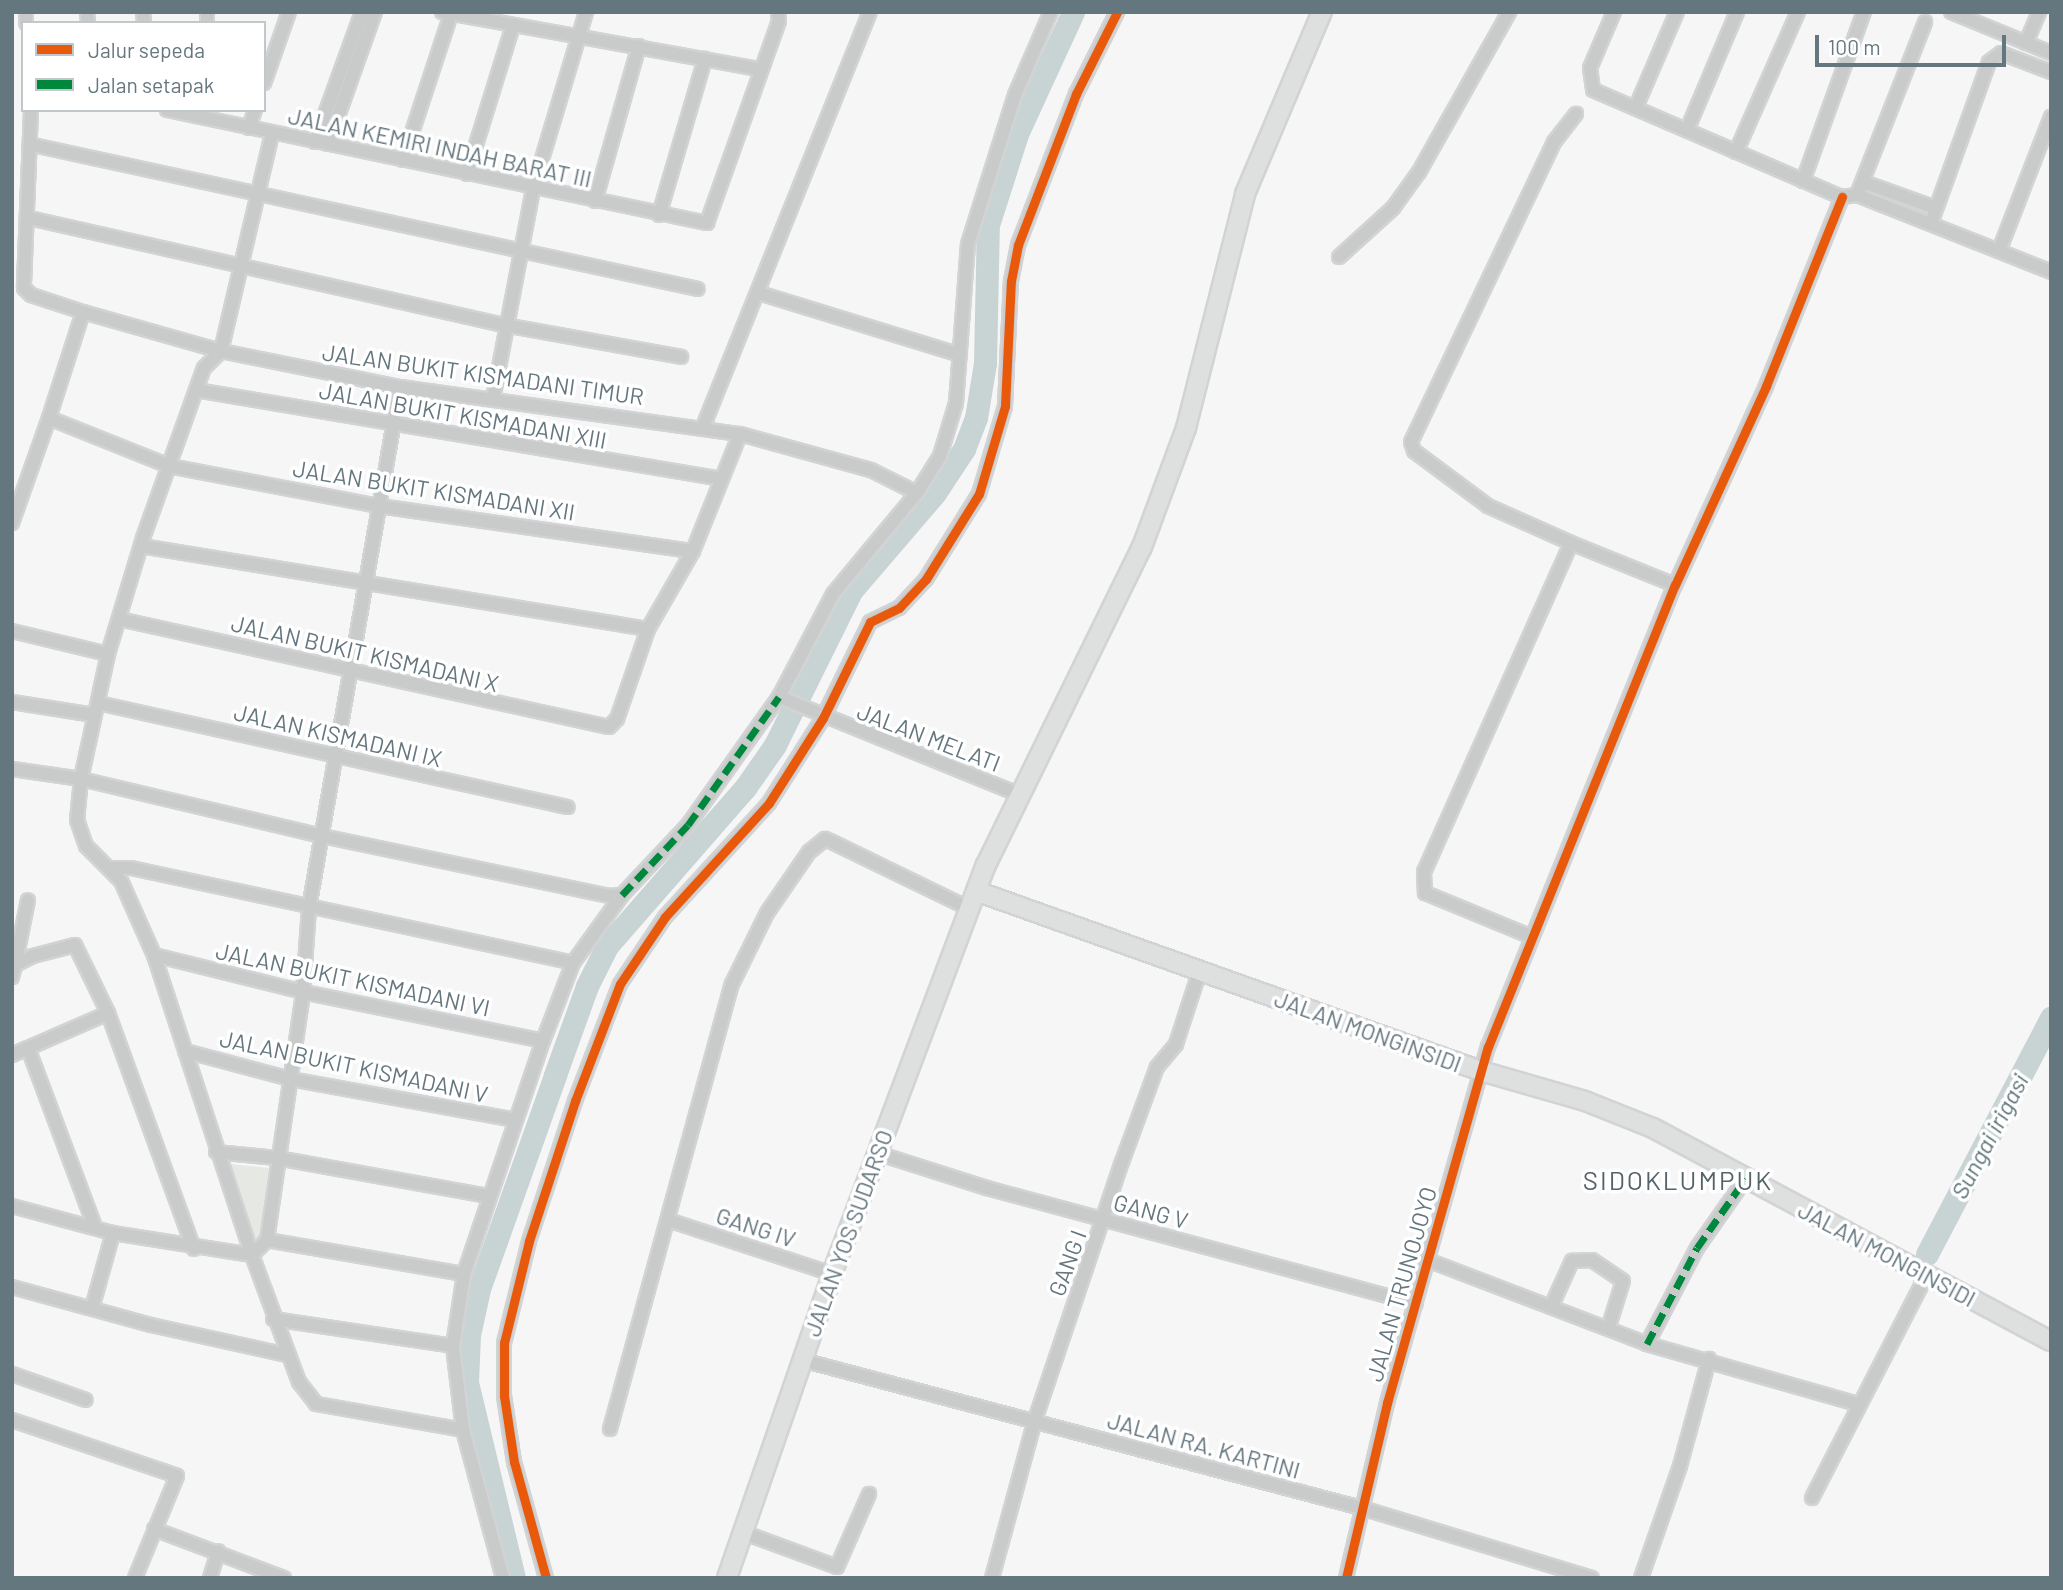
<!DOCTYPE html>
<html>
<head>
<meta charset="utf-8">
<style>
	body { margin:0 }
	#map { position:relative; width:2063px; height:1590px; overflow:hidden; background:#f6f6f6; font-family:Barlow,sans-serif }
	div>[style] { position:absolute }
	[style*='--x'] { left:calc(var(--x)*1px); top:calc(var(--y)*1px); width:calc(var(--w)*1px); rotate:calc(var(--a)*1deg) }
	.green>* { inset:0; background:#e6e8e3 }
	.river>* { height:23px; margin:-11.5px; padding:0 11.5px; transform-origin:11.5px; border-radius:11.5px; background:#c8d3d4 }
	.roads { filter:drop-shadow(2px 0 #d2d3d4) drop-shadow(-2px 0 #d2d3d4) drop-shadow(0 2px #d2d3d4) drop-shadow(0 -2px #d2d3d4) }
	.street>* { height:12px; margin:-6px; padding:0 6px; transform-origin:6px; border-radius:6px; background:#c9cbcb }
	.secondary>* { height:18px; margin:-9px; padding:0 9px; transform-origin:9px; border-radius:9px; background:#dedfdf }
	.quiet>* { height:7px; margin-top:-3.5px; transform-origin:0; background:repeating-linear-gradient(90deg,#00873e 0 14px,transparent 0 21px) }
	.cycleway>* { height:9px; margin:-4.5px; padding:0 4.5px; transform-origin:4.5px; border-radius:4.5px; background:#e8590c }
	span { translate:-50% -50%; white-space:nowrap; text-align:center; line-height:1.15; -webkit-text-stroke:7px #fff; paint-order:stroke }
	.street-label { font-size:23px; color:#64767e }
	.water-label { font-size:24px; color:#5f7678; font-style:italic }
	.quarter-label { font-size:26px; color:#566369; letter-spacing:2px }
	.frame { position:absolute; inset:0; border:14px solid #64767e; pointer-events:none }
	.legend { position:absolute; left:21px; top:21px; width:245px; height:91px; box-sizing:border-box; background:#fff; border:2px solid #c1c8cb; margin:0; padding:9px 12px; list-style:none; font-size:21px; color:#64767e }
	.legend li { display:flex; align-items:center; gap:14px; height:35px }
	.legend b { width:35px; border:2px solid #c1c8cb }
	.scale { position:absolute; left:1815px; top:35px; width:191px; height:32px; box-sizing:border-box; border:4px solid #64767e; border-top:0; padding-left:9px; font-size:21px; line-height:24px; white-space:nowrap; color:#64767e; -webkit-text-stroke:5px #fff; paint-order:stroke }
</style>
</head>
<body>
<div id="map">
	<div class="green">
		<div style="clip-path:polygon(221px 1163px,269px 1168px,259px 1238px,249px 1237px)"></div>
	</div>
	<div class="river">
		<div style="--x:1927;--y:1254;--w:267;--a:-62.3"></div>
		<div style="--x:514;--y:1578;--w:202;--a:-103.5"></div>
		<div style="--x:467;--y:1382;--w:47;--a:-87.6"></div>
		<div style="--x:469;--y:1335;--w:47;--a:-77.7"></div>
		<div style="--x:479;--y:1289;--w:227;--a:-70.4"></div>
		<div style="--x:555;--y:1075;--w:95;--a:-70.2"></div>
		<div style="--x:587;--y:986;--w:45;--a:-63.4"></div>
		<div style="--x:607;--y:946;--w:210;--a:-48.9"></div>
		<div style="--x:745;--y:788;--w:52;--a:-55.1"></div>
		<div style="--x:775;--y:745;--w:172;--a:-63.7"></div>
		<div style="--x:851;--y:591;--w:129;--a:-49.4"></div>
		<div style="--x:935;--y:493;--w:53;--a:-56.6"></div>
		<div style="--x:964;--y:449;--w:33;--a:-69"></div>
		<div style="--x:976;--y:418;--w:56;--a:-80.7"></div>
		<div style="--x:985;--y:363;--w:138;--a:-88.8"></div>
		<div style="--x:988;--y:225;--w:96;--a:-72.3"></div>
		<div style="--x:1017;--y:134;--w:134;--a:-65.3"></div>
	</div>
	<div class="roads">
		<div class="street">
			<div style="--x:26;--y:12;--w:11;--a:90"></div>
			<div style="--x:87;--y:12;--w:11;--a:85"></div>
			<div style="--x:143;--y:12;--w:11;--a:85"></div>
			<div style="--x:207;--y:12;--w:11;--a:90"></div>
			<div style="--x:442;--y:12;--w:322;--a:10.2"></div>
			<div style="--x:1614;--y:12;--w:61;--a:113.2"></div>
			<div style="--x:1590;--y:68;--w:22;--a:82"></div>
			<div style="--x:1593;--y:90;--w:271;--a:23.3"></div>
			<div style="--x:1842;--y:197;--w:15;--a:-8"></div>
			<div style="--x:1857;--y:195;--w:209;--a:21.6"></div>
			<div style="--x:1951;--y:12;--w:108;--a:22.3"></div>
			<div style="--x:2026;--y:43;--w:34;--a:-67"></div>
			<div style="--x:264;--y:83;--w:75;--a:-70.6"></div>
			<div style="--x:1636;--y:107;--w:103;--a:-66.7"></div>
			<div style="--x:31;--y:110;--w:178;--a:92.3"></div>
			<div style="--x:24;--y:288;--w:10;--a:45"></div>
			<div style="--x:31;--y:295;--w:55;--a:18.1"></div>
			<div style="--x:83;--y:312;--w:111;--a:107.8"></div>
			<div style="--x:167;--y:110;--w:552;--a:11.82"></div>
			<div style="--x:707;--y:223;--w:214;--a:-70.4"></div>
			<div style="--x:779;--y:21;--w:9;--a:-96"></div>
			<div style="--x:249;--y:128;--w:19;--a:-72"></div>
			<div style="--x:1687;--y:130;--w:128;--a:-67"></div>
			<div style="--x:315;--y:142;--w:138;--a:-70.1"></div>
			<div style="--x:328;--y:144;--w:140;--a:-70.4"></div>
			<div style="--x:33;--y:145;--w:680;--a:12.22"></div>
			<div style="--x:1736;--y:152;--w:153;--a:-66.1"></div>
			<div style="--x:403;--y:160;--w:154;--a:-71.8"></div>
			<div style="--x:467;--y:174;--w:156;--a:-72.8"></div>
			<div style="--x:1803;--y:181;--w:180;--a:-70.2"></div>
			<div style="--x:1863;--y:182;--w:77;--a:19.6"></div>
			<div style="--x:1857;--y:195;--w:186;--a:-68.5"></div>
			<div style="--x:595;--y:201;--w:161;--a:-74.2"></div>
			<div style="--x:659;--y:215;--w:163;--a:-73.6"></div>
			<div style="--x:29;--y:218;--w:487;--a:12.7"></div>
			<div style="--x:504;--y:325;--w:180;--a:10.2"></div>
			<div style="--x:1931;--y:223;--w:171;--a:-70.2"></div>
			<div style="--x:1989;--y:62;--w:15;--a:-37"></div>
			<div style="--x:2001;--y:53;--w:53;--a:20.8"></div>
			<div style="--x:1999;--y:251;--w:144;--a:-68.8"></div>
			<div style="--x:1339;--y:257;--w:73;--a:-42.2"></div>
			<div style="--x:1393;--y:208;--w:44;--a:-54.2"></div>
			<div style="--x:1419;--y:172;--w:184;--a:-60.6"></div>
			<div style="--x:759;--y:293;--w:210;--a:17.1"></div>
			<div style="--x:83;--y:312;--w:143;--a:15.8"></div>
			<div style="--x:221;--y:351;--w:183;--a:11.4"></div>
			<div style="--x:400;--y:387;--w:343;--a:7.9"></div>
			<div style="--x:740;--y:434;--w:136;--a:15.4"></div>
			<div style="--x:871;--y:470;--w:51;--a:26.6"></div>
			<div style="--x:196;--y:390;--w:533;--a:9.6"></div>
			<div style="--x:493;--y:399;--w:214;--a:-79.2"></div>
			<div style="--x:533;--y:189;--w:185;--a:-73.3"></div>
			<div style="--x:703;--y:427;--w:447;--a:-68.1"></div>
			<div style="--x:12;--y:523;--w:111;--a:-70.6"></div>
			<div style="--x:49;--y:418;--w:129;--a:21.8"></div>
			<div style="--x:169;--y:466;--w:214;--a:10.8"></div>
			<div style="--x:379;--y:506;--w:317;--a:8.2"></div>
			<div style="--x:1571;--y:543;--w:91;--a:-156"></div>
			<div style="--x:1488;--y:506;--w:92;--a:-143.4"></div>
			<div style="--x:1414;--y:451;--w:9;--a:-108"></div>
			<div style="--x:1411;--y:442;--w:332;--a:-64.5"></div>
			<div style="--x:1554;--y:142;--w:36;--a:-52"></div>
			<div style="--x:141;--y:546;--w:514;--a:9.3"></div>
			<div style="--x:119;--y:619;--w:502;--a:12.43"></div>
			<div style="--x:609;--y:727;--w:11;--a:-45"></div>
			<div style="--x:617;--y:719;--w:95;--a:-71"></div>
			<div style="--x:648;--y:629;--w:90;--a:-60"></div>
			<div style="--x:693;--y:551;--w:126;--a:-68.1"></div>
			<div style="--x:12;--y:631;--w:99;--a:13.5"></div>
			<div style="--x:779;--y:697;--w:260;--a:22.1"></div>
			<div style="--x:12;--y:702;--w:83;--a:9"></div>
			<div style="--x:98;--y:703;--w:481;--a:12.5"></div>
			<div style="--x:12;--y:769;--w:70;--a:8.2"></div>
			<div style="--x:81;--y:779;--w:248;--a:13.3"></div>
			<div style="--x:322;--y:836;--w:293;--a:11.8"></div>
			<div style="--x:609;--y:896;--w:13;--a:-4"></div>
			<div style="--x:113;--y:868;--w:18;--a:0"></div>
			<div style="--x:131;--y:868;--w:452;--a:12.1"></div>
			<div style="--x:1532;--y:937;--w:116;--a:-157.6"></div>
			<div style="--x:1425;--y:893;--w:21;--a:-93"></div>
			<div style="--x:1424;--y:872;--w:360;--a:-65.9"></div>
			<div style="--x:1571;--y:543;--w:112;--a:22"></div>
			<div style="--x:154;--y:955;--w:154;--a:13.9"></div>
			<div style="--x:303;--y:992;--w:245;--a:11.5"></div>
			<div style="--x:15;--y:965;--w:66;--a:-78.7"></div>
			<div style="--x:12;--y:977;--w:12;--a:-76"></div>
			<div style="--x:15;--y:965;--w:20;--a:-27"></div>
			<div style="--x:33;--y:956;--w:43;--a:-14.7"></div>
			<div style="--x:75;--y:945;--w:76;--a:64.1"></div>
			<div style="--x:28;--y:1048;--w:87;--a:-23.6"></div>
			<div style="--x:108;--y:1013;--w:251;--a:70"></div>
			<div style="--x:185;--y:1051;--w:109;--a:14.9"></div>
			<div style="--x:290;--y:1079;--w:229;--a:10.3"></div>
			<div style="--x:12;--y:1055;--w:17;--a:-24"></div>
			<div style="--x:28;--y:1048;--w:191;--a:69.5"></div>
			<div style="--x:216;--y:1152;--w:61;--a:5.6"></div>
			<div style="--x:277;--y:1158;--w:215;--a:10.2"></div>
			<div style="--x:877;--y:1153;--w:115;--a:17.7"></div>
			<div style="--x:987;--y:1188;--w:444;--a:15.1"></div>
			<div style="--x:12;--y:1206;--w:105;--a:15"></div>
			<div style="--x:113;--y:1233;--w:141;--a:9"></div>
			<div style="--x:252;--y:1255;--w:135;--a:69.7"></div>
			<div style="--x:299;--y:1382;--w:28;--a:52"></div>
			<div style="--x:316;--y:1404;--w:149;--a:10"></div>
			<div style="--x:668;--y:1220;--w:173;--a:18.2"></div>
			<div style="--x:267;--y:1240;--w:200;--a:9.8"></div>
			<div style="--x:252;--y:1255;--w:316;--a:-108.1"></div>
			<div style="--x:154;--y:955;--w:81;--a:-114"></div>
			<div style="--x:121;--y:881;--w:49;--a:-135"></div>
			<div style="--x:86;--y:846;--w:28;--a:-109"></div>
			<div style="--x:77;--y:820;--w:41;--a:-84.4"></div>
			<div style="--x:81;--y:779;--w:128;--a:-77.8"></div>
			<div style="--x:108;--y:654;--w:121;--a:-73.2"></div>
			<div style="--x:143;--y:538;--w:181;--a:-70.3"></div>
			<div style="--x:204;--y:368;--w:24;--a:-45"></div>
			<div style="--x:221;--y:351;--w:224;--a:-76.8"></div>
			<div style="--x:252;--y:1255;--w:21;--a:-45"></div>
			<div style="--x:267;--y:1240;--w:251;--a:-81.7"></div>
			<div style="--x:303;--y:992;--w:84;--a:-85.9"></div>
			<div style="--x:309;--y:908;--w:529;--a:-80.09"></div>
			<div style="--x:1430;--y:1261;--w:232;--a:20.9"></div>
			<div style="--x:1647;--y:1344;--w:218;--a:15.9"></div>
			<div style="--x:12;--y:1287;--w:144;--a:15.3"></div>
			<div style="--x:151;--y:1325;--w:140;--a:12.4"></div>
			<div style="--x:1551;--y:1307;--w:51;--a:-65.5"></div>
			<div style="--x:1572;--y:1261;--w:20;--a:-3"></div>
			<div style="--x:1592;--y:1260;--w:37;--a:34"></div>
			<div style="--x:1623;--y:1281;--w:47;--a:107.3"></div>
			<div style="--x:92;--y:1308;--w:78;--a:-74.4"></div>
			<div style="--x:273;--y:1319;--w:182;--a:8.5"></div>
			<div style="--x:1647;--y:1344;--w:108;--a:-62.5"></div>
			<div style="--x:1697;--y:1248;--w:85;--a:-55"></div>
			<div style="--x:802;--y:1360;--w:582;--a:14.82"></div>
			<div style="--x:1365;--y:1509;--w:237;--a:16.9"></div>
			<div style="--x:12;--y:1374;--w:78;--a:19.4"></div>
			<div style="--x:12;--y:1420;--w:174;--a:18.7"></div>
			<div style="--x:177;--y:1476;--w:110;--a:112.4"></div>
			<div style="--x:610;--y:1429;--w:461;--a:-74.7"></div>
			<div style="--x:732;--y:984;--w:79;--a:-63.8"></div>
			<div style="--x:767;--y:913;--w:74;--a:-55.5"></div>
			<div style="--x:809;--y:852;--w:21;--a:-39"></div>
			<div style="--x:825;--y:839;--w:5;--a:22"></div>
			<div style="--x:830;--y:841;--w:156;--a:25.9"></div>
			<div style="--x:1812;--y:1498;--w:250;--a:-62.8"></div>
			<div style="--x:154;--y:1529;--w:139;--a:20.7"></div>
			<div style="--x:742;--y:1532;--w:101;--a:20.2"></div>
			<div style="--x:837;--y:1567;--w:80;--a:-66.3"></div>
			<div style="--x:210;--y:1578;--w:28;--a:-73"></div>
			<div style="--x:503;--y:1578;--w:153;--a:-105.1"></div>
			<div style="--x:463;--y:1430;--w:85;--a:-96.8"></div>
			<div style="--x:453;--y:1346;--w:73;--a:-81.3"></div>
			<div style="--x:464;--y:1274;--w:246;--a:-71.3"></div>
			<div style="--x:543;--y:1041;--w:84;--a:-69"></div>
			<div style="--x:573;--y:963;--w:84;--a:-54.2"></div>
			<div style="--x:622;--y:895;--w:96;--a:-46.7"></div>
			<div style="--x:688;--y:825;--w:157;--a:-54.6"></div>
			<div style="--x:779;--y:697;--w:116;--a:-62.3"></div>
			<div style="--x:833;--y:594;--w:131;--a:-50.3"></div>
			<div style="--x:917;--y:493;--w:44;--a:-58.1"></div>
			<div style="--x:940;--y:456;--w:55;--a:-73.2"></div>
			<div style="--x:956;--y:403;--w:159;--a:-85.7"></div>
			<div style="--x:968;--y:244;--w:156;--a:-72.5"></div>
			<div style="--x:1015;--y:95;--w:90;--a:-66.6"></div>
			<div style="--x:546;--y:1578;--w:120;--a:-105.4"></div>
			<div style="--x:514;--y:1462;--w:67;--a:-98.6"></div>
			<div style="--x:504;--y:1396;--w:53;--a:-90"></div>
			<div style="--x:504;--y:1343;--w:105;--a:-76.2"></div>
			<div style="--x:529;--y:1241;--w:147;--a:-71.8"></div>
			<div style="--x:575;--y:1101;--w:125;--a:-69"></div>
			<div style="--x:620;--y:984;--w:81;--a:-56.1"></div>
			<div style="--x:665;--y:917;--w:154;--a:-47.6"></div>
			<div style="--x:769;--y:803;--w:101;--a:-57.6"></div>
			<div style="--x:823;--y:718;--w:107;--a:-63.9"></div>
			<div style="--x:870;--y:622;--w:32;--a:-26"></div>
			<div style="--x:899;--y:608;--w:40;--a:-47"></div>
			<div style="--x:926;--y:579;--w:100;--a:-58.1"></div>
			<div style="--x:979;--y:494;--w:92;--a:-73.5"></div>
			<div style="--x:1005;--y:406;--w:125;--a:-87.3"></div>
			<div style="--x:1011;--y:281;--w:37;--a:-79"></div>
			<div style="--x:1018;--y:245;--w:162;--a:-69"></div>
			<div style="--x:1076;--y:94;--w:92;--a:-63.4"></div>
			<div style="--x:992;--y:1578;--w:161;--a:-74.8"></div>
			<div style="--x:1034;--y:1423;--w:275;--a:-71.4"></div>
			<div style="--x:1122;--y:1162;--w:101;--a:-69.8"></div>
			<div style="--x:1157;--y:1067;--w:30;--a:-50"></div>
			<div style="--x:1176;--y:1044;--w:78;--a:-72"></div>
			<div style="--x:1346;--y:1578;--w:180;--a:-76.8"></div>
			<div style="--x:1387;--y:1403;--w:370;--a:-74.2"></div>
			<div style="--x:1488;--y:1047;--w:498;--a:-68"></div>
			<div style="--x:1675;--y:585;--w:219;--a:-65.4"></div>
			<div style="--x:1766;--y:386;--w:204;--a:-68.1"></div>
			<div style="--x:1641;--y:1578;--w:119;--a:-70.8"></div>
			<div style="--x:1680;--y:1466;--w:111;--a:-74.8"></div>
		</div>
		<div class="secondary">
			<div style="--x:976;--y:891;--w:536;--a:19.62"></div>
			<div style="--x:1481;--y:1071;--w:108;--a:16.1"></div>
			<div style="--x:1585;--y:1101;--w:73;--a:21.7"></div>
			<div style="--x:1653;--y:1128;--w:451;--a:28.2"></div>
			<div style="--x:727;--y:1578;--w:322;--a:-70.9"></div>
			<div style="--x:832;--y:1274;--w:437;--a:-69.4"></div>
			<div style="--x:986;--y:865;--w:354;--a:-63.9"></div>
			<div style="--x:1142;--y:547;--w:127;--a:-69.7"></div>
			<div style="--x:1186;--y:428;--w:241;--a:-75.8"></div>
			<div style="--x:1245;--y:194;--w:198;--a:-67.1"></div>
		</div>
	</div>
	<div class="quiet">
		<div style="--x:622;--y:895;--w:96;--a:-46.7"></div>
		<div style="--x:688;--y:825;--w:157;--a:-54.6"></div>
		<div style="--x:1647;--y:1344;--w:108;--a:-62.5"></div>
		<div style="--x:1697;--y:1248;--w:85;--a:-55"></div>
	</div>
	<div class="cycleway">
		<div style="--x:546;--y:1578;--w:120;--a:-105.4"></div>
		<div style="--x:514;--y:1462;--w:67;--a:-98.6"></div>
		<div style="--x:504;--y:1396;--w:53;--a:-90"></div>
		<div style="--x:504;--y:1343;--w:105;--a:-76.2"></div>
		<div style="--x:529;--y:1241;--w:147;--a:-71.8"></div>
		<div style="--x:575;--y:1101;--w:125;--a:-69"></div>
		<div style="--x:620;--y:984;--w:81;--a:-56.1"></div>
		<div style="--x:665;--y:917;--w:154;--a:-47.6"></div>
		<div style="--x:769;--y:803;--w:101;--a:-57.6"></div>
		<div style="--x:823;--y:718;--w:107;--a:-63.9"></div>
		<div style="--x:870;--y:622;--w:32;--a:-26"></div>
		<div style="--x:899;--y:608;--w:40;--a:-47"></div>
		<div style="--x:926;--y:579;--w:100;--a:-58.1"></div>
		<div style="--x:979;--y:494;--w:92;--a:-73.5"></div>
		<div style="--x:1005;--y:406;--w:125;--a:-87.3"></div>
		<div style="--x:1011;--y:281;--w:37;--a:-79"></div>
		<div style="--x:1018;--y:245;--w:162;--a:-69"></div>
		<div style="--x:1076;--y:94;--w:92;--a:-63.4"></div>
		<div style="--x:1346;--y:1578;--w:180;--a:-76.8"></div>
		<div style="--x:1387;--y:1403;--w:370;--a:-74.2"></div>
		<div style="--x:1488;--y:1047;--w:498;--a:-68"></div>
		<div style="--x:1675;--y:585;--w:219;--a:-65.4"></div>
		<div style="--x:1766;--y:386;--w:204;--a:-68.1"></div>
	</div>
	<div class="street-label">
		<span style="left:440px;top:147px;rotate:12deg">JALAN KEMIRI INDAH BARAT III</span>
		<span style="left:483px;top:374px;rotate:8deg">JALAN BUKIT KISMADANI TIMUR</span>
		<span style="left:463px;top:415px;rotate:10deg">JALAN BUKIT KISMADANI XIII</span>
		<span style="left:434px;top:490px;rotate:9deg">JALAN BUKIT KISMADANI XII</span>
		<span style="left:365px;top:653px;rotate:13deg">JALAN BUKIT KISMADANI X</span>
		<span style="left:338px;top:735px;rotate:13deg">JALAN KISMADANI IX</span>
		<span style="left:929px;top:737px;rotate:21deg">JALAN MELATI</span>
		<span style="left:353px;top:979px;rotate:12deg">JALAN BUKIT KISMADANI VI</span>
		<span style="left:1368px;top:1031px;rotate:20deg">JALAN MONGINSIDI</span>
		<span style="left:354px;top:1066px;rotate:12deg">JALAN BUKIT KISMADANI V</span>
		<span style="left:1151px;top:1211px;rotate:15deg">GANG V</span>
		<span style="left:756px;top:1227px;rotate:18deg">GANG IV</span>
		<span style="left:848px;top:1233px;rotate:-70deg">JALAN YOS SUDARSO</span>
		<span style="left:1887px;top:1254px;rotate:28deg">JALAN MONGINSIDI</span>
		<span style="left:1067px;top:1263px;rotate:-70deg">GANG I</span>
		<span style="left:1401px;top:1284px;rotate:-74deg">JALAN TRUNOJOYO</span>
		<span style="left:1204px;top:1445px;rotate:15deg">JALAN RA. KARTINI</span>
	</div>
	<div class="water-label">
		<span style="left:1989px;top:1136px;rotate:-62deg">Sungai irigasi</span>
	</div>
	<div class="quarter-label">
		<span style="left:1678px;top:1180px">SIDOKLUMPUK</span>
	</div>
	<div class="frame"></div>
	<ul class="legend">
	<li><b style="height:9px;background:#e8590c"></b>Jalur sepeda</li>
	<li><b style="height:9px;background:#00873e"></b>Jalan setapak</li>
	</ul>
	<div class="scale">100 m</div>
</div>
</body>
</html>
